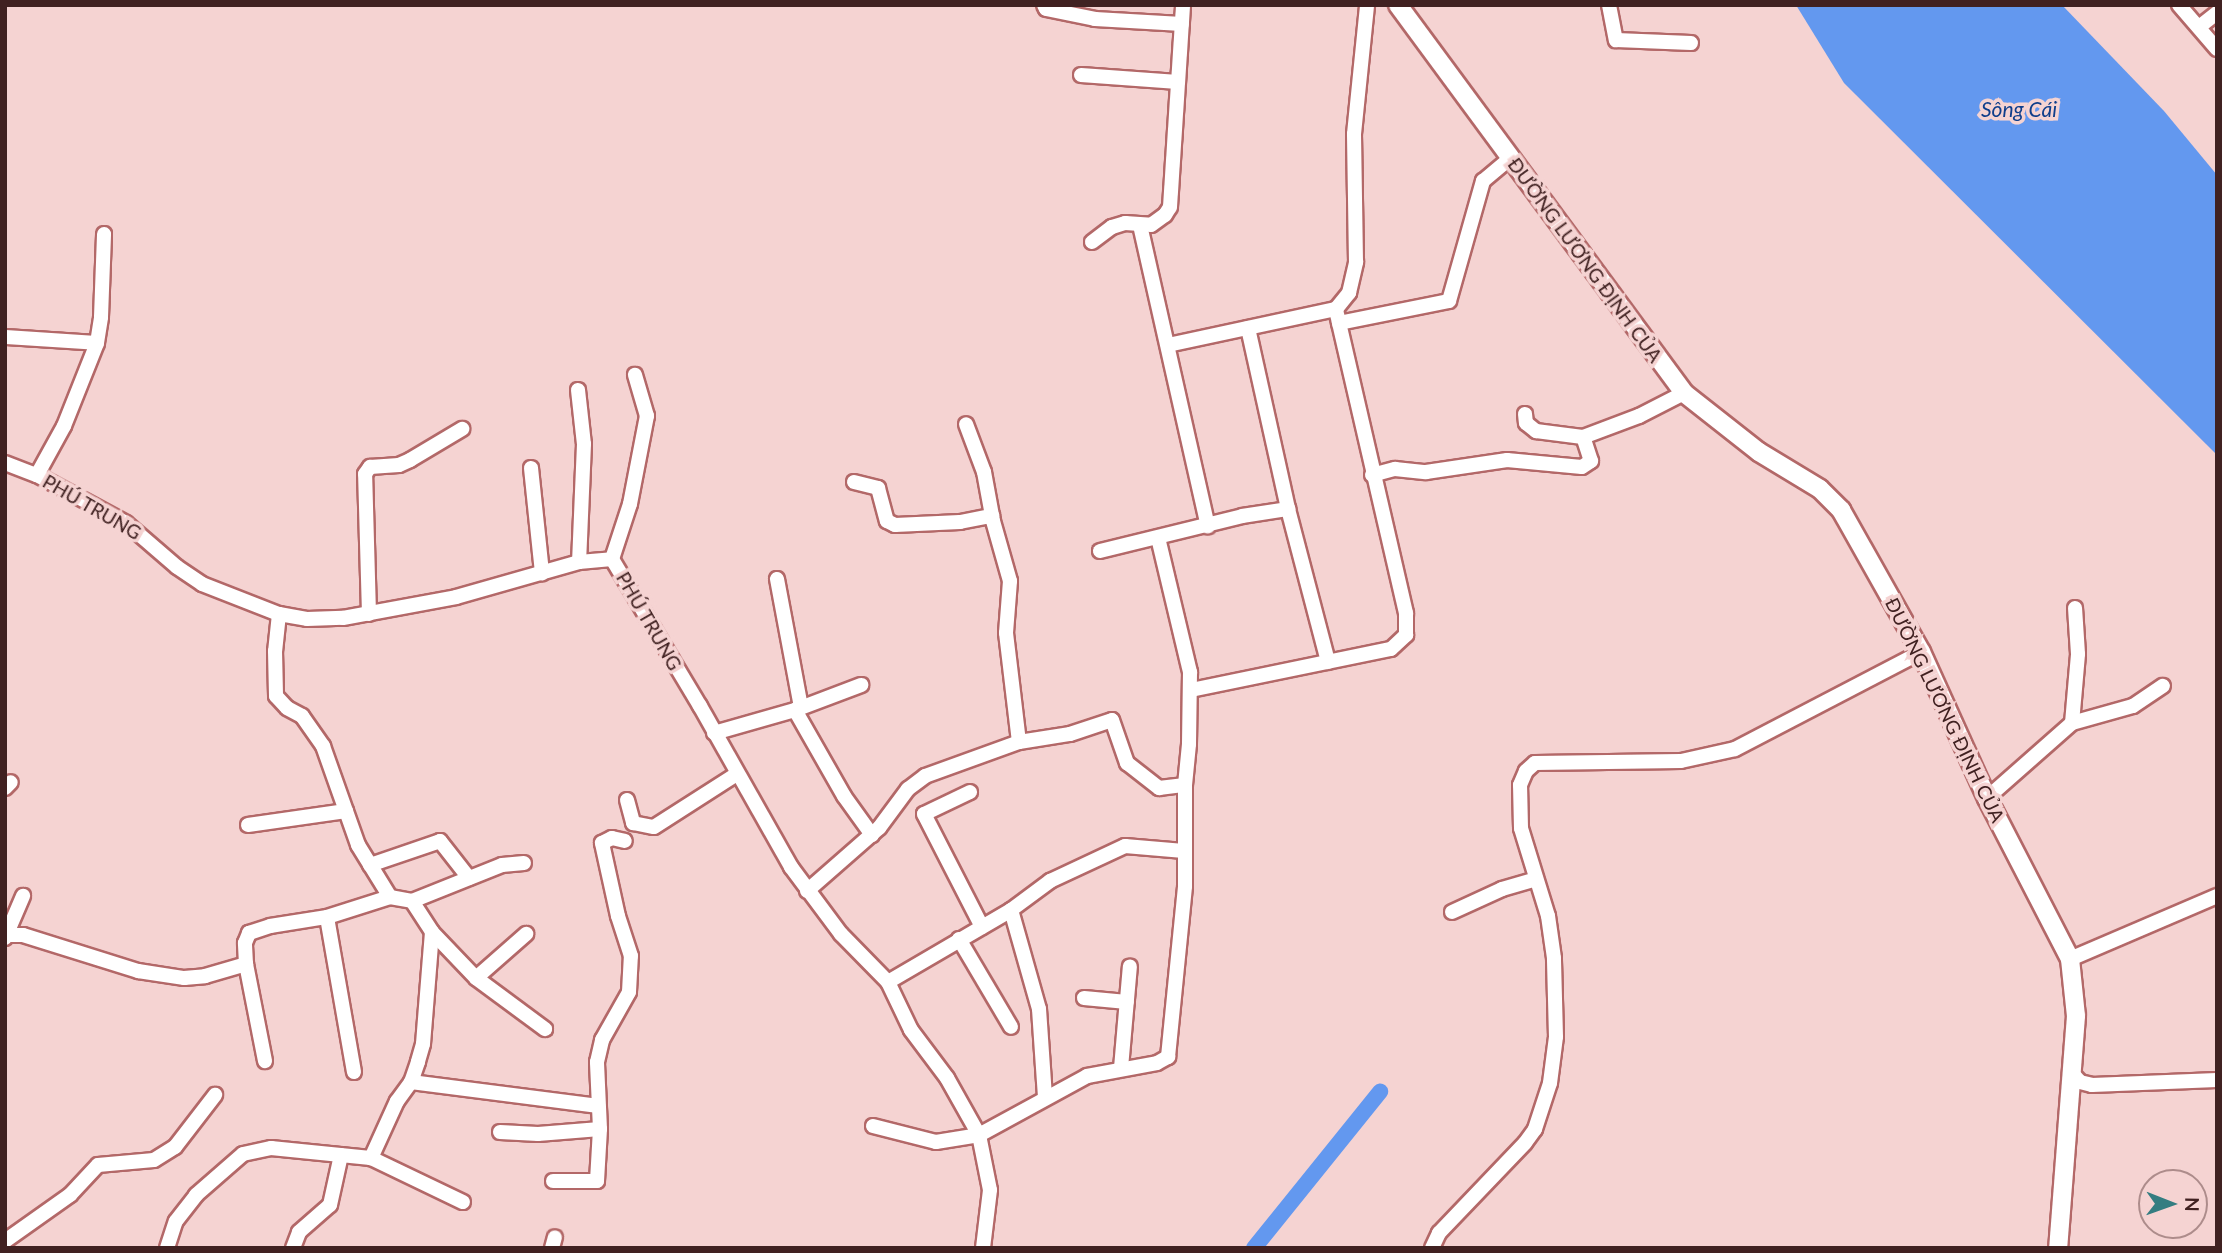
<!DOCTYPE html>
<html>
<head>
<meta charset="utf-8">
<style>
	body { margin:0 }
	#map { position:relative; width:2222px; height:1253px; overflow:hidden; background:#f5d3d2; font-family:Lato,sans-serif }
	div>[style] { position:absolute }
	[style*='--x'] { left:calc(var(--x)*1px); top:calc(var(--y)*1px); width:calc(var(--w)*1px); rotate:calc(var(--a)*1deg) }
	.water>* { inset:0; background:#6398ef }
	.canal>* { height:16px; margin:-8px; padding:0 8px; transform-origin:8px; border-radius:8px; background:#6398ef }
	.roads { filter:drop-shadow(2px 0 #b36868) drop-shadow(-2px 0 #b36868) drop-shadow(0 2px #b36868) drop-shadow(0 -2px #b36868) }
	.minor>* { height:14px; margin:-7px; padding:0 7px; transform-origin:7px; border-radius:7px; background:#fff }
	.tertiary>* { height:18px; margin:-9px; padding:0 9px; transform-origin:9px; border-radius:9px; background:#fff }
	span { translate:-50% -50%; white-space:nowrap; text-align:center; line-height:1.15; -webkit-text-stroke:7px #f5d3d2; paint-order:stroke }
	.street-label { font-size:19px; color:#402121 }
	.water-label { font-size:21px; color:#0f3e8b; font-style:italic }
	.frame { position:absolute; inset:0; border:7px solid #402121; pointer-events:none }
	.north { position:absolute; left:2138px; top:1169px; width:70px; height:70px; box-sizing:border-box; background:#f5d3d2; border:2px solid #ad8c8b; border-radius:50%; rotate:91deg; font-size:19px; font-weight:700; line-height:28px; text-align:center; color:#402121 }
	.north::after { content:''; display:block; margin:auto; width:24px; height:32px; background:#347d81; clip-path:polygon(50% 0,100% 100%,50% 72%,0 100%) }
</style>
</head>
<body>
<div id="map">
	<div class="water">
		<div style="clip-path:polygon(1796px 5px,2062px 5px,2164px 111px,2217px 175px,2217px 455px,1844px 83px)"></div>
	</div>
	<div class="canal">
		<div style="--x:1254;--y:1248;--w:201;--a:-51.1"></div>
	</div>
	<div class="roads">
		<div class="minor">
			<div style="--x:1044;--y:5;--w:4;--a:63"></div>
			<div style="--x:1046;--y:9;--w:50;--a:11.5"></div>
			<div style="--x:1095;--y:19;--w:87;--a:3.3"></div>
			<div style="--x:1609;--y:5;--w:36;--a:79"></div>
			<div style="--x:1616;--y:40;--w:75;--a:2.3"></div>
			<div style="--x:2179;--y:5;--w:58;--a:49.2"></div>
			<div style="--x:2199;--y:27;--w:23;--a:-38"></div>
			<div style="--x:1081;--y:75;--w:97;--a:4.1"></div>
			<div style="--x:1140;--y:225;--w:309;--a:77.3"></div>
			<div style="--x:1092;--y:242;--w:25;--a:-37"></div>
			<div style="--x:1112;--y:227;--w:14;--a:-17"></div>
			<div style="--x:1125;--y:223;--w:26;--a:4"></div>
			<div style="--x:1151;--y:225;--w:17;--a:-36"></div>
			<div style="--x:1165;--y:215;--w:9;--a:-58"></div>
			<div style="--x:1170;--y:207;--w:202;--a:-86.3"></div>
			<div style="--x:1339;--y:323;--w:112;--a:-11.3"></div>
			<div style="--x:1449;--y:301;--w:125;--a:-74.2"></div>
			<div style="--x:1483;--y:181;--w:35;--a:-40"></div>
			<div style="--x:1248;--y:328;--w:185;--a:77.5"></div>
			<div style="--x:1288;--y:509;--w:158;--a:75.3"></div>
			<div style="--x:5;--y:337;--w:92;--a:3.7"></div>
			<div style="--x:1168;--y:345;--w:172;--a:-12.1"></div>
			<div style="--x:1336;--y:309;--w:21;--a:-51"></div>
			<div style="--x:1349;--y:293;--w:32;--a:-77"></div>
			<div style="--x:1356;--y:262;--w:128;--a:-90.9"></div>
			<div style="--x:1354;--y:134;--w:130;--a:-84.2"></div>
			<div style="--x:578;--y:390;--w:54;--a:83.7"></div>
			<div style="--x:584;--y:444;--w:118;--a:92.4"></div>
			<div style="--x:1525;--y:414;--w:9;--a:84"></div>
			<div style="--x:1526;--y:423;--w:13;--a:39"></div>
			<div style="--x:1536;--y:431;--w:47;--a:7.3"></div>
			<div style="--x:1583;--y:437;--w:60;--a:-20.6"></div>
			<div style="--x:1639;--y:416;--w:51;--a:-27.1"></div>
			<div style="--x:5;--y:463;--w:34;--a:21"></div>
			<div style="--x:37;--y:475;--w:101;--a:28.3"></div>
			<div style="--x:126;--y:523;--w:67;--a:40.8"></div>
			<div style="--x:177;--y:567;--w:30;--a:34"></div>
			<div style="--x:202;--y:584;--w:83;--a:21.3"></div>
			<div style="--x:279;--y:614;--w:28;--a:10"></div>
			<div style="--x:307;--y:619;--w:36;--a:-2"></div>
			<div style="--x:343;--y:618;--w:115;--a:-10.5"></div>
			<div style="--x:456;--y:597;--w:128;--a:-15.9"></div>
			<div style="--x:579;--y:562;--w:33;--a:-5"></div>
			<div style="--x:612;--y:559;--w:171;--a:59.1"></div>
			<div style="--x:700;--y:706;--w:185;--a:60.5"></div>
			<div style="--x:791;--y:867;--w:84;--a:53.3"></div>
			<div style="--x:841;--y:934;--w:67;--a:45.6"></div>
			<div style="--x:888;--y:982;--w:53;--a:64.4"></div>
			<div style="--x:911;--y:1030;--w:60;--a:53.1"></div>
			<div style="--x:947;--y:1078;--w:65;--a:60.7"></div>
			<div style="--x:979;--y:1135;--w:56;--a:78.7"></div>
			<div style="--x:990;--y:1190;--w:58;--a:96.9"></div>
			<div style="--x:531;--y:468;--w:106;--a:84"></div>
			<div style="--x:37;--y:475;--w:56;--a:-61.1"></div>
			<div style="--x:64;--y:426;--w:89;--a:-68.3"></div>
			<div style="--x:97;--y:343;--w:26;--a:-81"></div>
			<div style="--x:101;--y:317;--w:83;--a:-87.9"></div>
			<div style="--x:1372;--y:475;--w:24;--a:-15"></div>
			<div style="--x:1395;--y:469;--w:31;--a:6"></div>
			<div style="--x:1426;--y:472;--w:82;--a:-8.4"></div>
			<div style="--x:1507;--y:460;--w:75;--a:5.3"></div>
			<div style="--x:1582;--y:467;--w:11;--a:-34"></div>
			<div style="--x:1591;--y:461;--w:25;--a:-108"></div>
			<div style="--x:854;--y:482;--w:25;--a:14"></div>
			<div style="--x:878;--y:488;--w:34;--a:75"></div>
			<div style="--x:887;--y:521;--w:9;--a:27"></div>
			<div style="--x:895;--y:525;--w:65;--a:-2.6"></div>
			<div style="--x:960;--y:522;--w:33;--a:-11"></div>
			<div style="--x:1100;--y:551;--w:146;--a:-13.8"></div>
			<div style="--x:1242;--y:516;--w:47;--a:-8.7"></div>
			<div style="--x:612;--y:559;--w:58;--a:-71.9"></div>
			<div style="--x:630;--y:504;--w:90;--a:-79.1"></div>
			<div style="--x:647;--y:416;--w:43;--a:-106.3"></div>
			<div style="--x:777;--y:579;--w:130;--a:79.4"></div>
			<div style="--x:279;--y:614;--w:37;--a:96"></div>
			<div style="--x:275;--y:651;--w:45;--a:88.7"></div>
			<div style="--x:276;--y:696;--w:16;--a:47"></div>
			<div style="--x:287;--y:708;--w:17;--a:28"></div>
			<div style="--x:302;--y:716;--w:37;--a:55"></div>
			<div style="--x:323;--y:746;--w:105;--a:70.5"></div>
			<div style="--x:358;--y:845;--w:61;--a:58.4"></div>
			<div style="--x:390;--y:897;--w:22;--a:10"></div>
			<div style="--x:412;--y:901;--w:37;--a:57"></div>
			<div style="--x:432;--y:932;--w:112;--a:94.6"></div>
			<div style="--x:423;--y:1044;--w:19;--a:106"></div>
			<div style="--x:418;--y:1062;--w:21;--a:109"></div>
			<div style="--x:411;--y:1082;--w:24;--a:126"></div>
			<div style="--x:397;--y:1101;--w:63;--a:114.5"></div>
			<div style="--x:371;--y:1158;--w:102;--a:25.6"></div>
			<div style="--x:369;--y:614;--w:140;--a:-91.6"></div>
			<div style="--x:365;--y:474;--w:9;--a:-54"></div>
			<div style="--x:370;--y:467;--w:29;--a:-4"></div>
			<div style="--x:399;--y:465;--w:12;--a:-24"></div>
			<div style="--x:410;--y:460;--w:61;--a:-30.8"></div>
			<div style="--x:1191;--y:690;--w:204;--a:-11.6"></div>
			<div style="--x:1391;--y:649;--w:21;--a:-43"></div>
			<div style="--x:1406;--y:635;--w:22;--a:-90"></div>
			<div style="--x:1406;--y:613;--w:312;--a:-103"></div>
			<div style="--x:795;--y:710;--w:99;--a:60.3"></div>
			<div style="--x:844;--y:796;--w:48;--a:54.3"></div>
			<div style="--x:2072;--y:723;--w:69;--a:-85"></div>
			<div style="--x:2078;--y:654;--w:46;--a:-93.7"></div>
			<div style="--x:714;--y:733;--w:84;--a:-15.9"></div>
			<div style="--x:795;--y:710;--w:71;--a:-20.7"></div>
			<div style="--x:1019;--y:742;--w:52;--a:-8.9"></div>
			<div style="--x:1070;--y:734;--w:44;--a:-18.4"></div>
			<div style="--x:1112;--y:720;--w:46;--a:70.8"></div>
			<div style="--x:1127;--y:763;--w:41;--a:38"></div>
			<div style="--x:1159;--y:788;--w:26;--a:-7"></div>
			<div style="--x:1185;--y:785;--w:41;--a:-84.4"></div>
			<div style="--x:1189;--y:744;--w:72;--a:-89.2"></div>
			<div style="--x:1190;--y:672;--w:138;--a:-103.4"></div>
			<div style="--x:5;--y:788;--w:8;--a:-45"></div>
			<div style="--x:970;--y:792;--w:51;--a:154.4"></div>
			<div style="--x:924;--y:814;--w:127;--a:62.8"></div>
			<div style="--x:1987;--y:798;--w:113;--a:-41.4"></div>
			<div style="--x:2072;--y:723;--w:63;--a:-15.6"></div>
			<div style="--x:2133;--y:706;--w:36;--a:-34"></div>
			<div style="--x:627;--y:800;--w:24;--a:75"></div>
			<div style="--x:633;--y:823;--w:21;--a:11"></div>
			<div style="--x:654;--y:827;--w:98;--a:-32.6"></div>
			<div style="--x:248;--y:825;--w:99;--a:-8.1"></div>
			<div style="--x:370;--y:865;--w:74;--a:-18.9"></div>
			<div style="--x:440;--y:841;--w:47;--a:51.9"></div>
			<div style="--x:807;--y:891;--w:96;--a:-41.2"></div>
			<div style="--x:879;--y:828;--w:49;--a:-53.4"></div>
			<div style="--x:908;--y:789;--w:21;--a:-37"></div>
			<div style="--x:925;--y:776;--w:100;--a:-19.9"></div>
			<div style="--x:1019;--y:742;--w:110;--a:-96.8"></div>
			<div style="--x:1006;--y:633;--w:52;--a:-85.6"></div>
			<div style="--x:1010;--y:581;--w:62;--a:-105.8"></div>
			<div style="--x:993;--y:521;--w:50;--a:-100.4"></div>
			<div style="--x:984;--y:472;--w:51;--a:-110.6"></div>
			<div style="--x:412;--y:901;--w:97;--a:-21.8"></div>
			<div style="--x:502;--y:865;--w:22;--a:-5"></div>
			<div style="--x:1011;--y:910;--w:103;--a:74.2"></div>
			<div style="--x:1039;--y:1009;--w:87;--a:86.1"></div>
			<div style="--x:1452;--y:912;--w:55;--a:-24.7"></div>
			<div style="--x:1502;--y:889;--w:35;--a:-16"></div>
			<div style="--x:432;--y:932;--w:64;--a:46.3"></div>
			<div style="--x:476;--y:978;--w:86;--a:36.5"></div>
			<div style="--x:6;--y:935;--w:17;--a:0"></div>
			<div style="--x:23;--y:935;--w:121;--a:17.4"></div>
			<div style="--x:138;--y:971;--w:47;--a:8.7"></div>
			<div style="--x:184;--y:978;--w:21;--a:-5"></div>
			<div style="--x:205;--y:976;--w:43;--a:-16.3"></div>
			<div style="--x:246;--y:964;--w:21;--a:-93"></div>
			<div style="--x:245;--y:943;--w:11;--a:-68"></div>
			<div style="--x:249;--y:933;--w:22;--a:-18"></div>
			<div style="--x:270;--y:926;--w:58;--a:-9"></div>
			<div style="--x:5;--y:938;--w:46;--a:-66.8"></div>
			<div style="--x:959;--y:939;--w:102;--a:59.4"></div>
			<div style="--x:2070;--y:959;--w:160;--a:-23.2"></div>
			<div style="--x:246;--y:964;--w:99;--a:78.9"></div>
			<div style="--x:476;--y:978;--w:67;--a:-41.3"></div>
			<div style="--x:888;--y:982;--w:143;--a:-30.3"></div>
			<div style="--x:1011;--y:910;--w:49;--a:-36.6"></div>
			<div style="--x:1050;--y:881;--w:83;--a:-25"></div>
			<div style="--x:1125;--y:846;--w:59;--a:4.8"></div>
			<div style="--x:1084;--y:998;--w:43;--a:5.3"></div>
			<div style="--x:1121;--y:1068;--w:102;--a:-85"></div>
			<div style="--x:354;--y:1072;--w:157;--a:-99.9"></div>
			<div style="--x:327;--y:917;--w:66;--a:-17.6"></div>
			<div style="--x:2072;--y:1073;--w:12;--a:48"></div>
			<div style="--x:2080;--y:1082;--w:12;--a:14"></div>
			<div style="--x:2092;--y:1085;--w:125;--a:-2.3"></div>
			<div style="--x:411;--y:1082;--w:189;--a:7.3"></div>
			<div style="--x:873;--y:1126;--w:65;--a:14.3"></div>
			<div style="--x:936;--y:1142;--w:44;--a:-9.2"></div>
			<div style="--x:979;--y:1135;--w:123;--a:-28.6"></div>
			<div style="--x:1087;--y:1076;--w:71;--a:-10.5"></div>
			<div style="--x:1157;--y:1063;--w:13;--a:-29"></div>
			<div style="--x:1168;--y:1057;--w:172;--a:-84.3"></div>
			<div style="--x:1185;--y:886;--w:101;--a:-90"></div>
			<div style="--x:500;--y:1132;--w:38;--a:3"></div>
			<div style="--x:538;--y:1134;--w:62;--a:-4.6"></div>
			<div style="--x:553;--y:1181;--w:44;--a:0"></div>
			<div style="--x:597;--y:1181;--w:52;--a:-86.7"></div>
			<div style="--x:600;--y:1129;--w:67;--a:-92.6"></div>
			<div style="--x:597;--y:1062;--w:23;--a:-77"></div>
			<div style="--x:602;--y:1040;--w:55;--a:-60.6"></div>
			<div style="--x:629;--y:992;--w:36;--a:-87"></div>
			<div style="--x:631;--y:956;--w:42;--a:-108"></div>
			<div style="--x:618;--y:916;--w:75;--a:-102.4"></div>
			<div style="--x:602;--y:843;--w:11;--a:-27"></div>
			<div style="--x:612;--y:838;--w:13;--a:13"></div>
			<div style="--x:5;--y:1241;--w:80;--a:-35.3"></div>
			<div style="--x:70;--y:1195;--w:41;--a:-47"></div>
			<div style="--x:98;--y:1165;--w:56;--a:-5.1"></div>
			<div style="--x:154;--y:1160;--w:25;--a:-32"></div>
			<div style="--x:175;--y:1147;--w:66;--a:-52.4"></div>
			<div style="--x:167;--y:1248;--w:28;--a:-72"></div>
			<div style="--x:176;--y:1221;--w:33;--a:-52"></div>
			<div style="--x:196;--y:1195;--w:62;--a:-41.1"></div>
			<div style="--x:243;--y:1154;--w:29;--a:-12"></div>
			<div style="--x:271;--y:1148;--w:100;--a:5.7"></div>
			<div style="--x:293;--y:1248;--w:17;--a:-69"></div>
			<div style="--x:299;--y:1232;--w:41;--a:-41.1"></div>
			<div style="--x:330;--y:1205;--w:51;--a:-77.6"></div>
			<div style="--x:552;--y:1248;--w:11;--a:-75"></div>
			<div style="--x:1432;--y:1248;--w:17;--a:-65"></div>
			<div style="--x:1439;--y:1233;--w:124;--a:-46.3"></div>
			<div style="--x:1525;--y:1143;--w:17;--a:-54"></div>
			<div style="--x:1535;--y:1129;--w:48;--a:-71.9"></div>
			<div style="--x:1550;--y:1083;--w:46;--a:-82.6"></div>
			<div style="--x:1556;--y:1037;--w:79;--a:-91.5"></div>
			<div style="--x:1554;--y:958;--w:42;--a:-98.1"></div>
			<div style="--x:1548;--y:916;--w:92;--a:-107.1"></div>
			<div style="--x:1521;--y:828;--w:43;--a:-91.3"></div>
			<div style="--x:1520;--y:785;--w:15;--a:-67"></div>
			<div style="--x:1526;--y:771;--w:12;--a:-42"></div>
			<div style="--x:1535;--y:763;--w:146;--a:-0.8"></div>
			<div style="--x:1681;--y:761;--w:55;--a:-12.5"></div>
			<div style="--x:1735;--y:749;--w:210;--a:-27.5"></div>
		</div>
		<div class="tertiary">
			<div style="--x:1398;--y:5;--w:482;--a:53.6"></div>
			<div style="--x:1684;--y:393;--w:95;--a:38.2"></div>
			<div style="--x:1759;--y:452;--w:71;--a:31.2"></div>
			<div style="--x:1820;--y:489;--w:30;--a:45"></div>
			<div style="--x:1841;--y:510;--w:163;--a:60.6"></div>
			<div style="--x:1921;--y:652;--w:160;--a:65.7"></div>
			<div style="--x:1987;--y:798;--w:181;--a:62.7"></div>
			<div style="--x:2070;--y:959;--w:57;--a:84"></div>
			<div style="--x:2076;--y:1016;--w:233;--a:94.4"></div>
		</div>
	</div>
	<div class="street-label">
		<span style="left:1585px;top:260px;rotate:54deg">ĐƯỜNG LƯƠNG ĐỊNH CỦA</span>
		<span style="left:92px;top:507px;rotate:30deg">PHÚ TRUNG</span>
		<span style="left:649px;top:621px;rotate:60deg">PHÚ TRUNG</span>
		<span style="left:1945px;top:710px;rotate:64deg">ĐƯỜNG LƯƠNG ĐỊNH CỦA</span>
	</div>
	<div class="water-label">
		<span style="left:2019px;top:109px">Sông Cái</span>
	</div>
	<div class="frame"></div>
	<div class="north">N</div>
</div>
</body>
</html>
